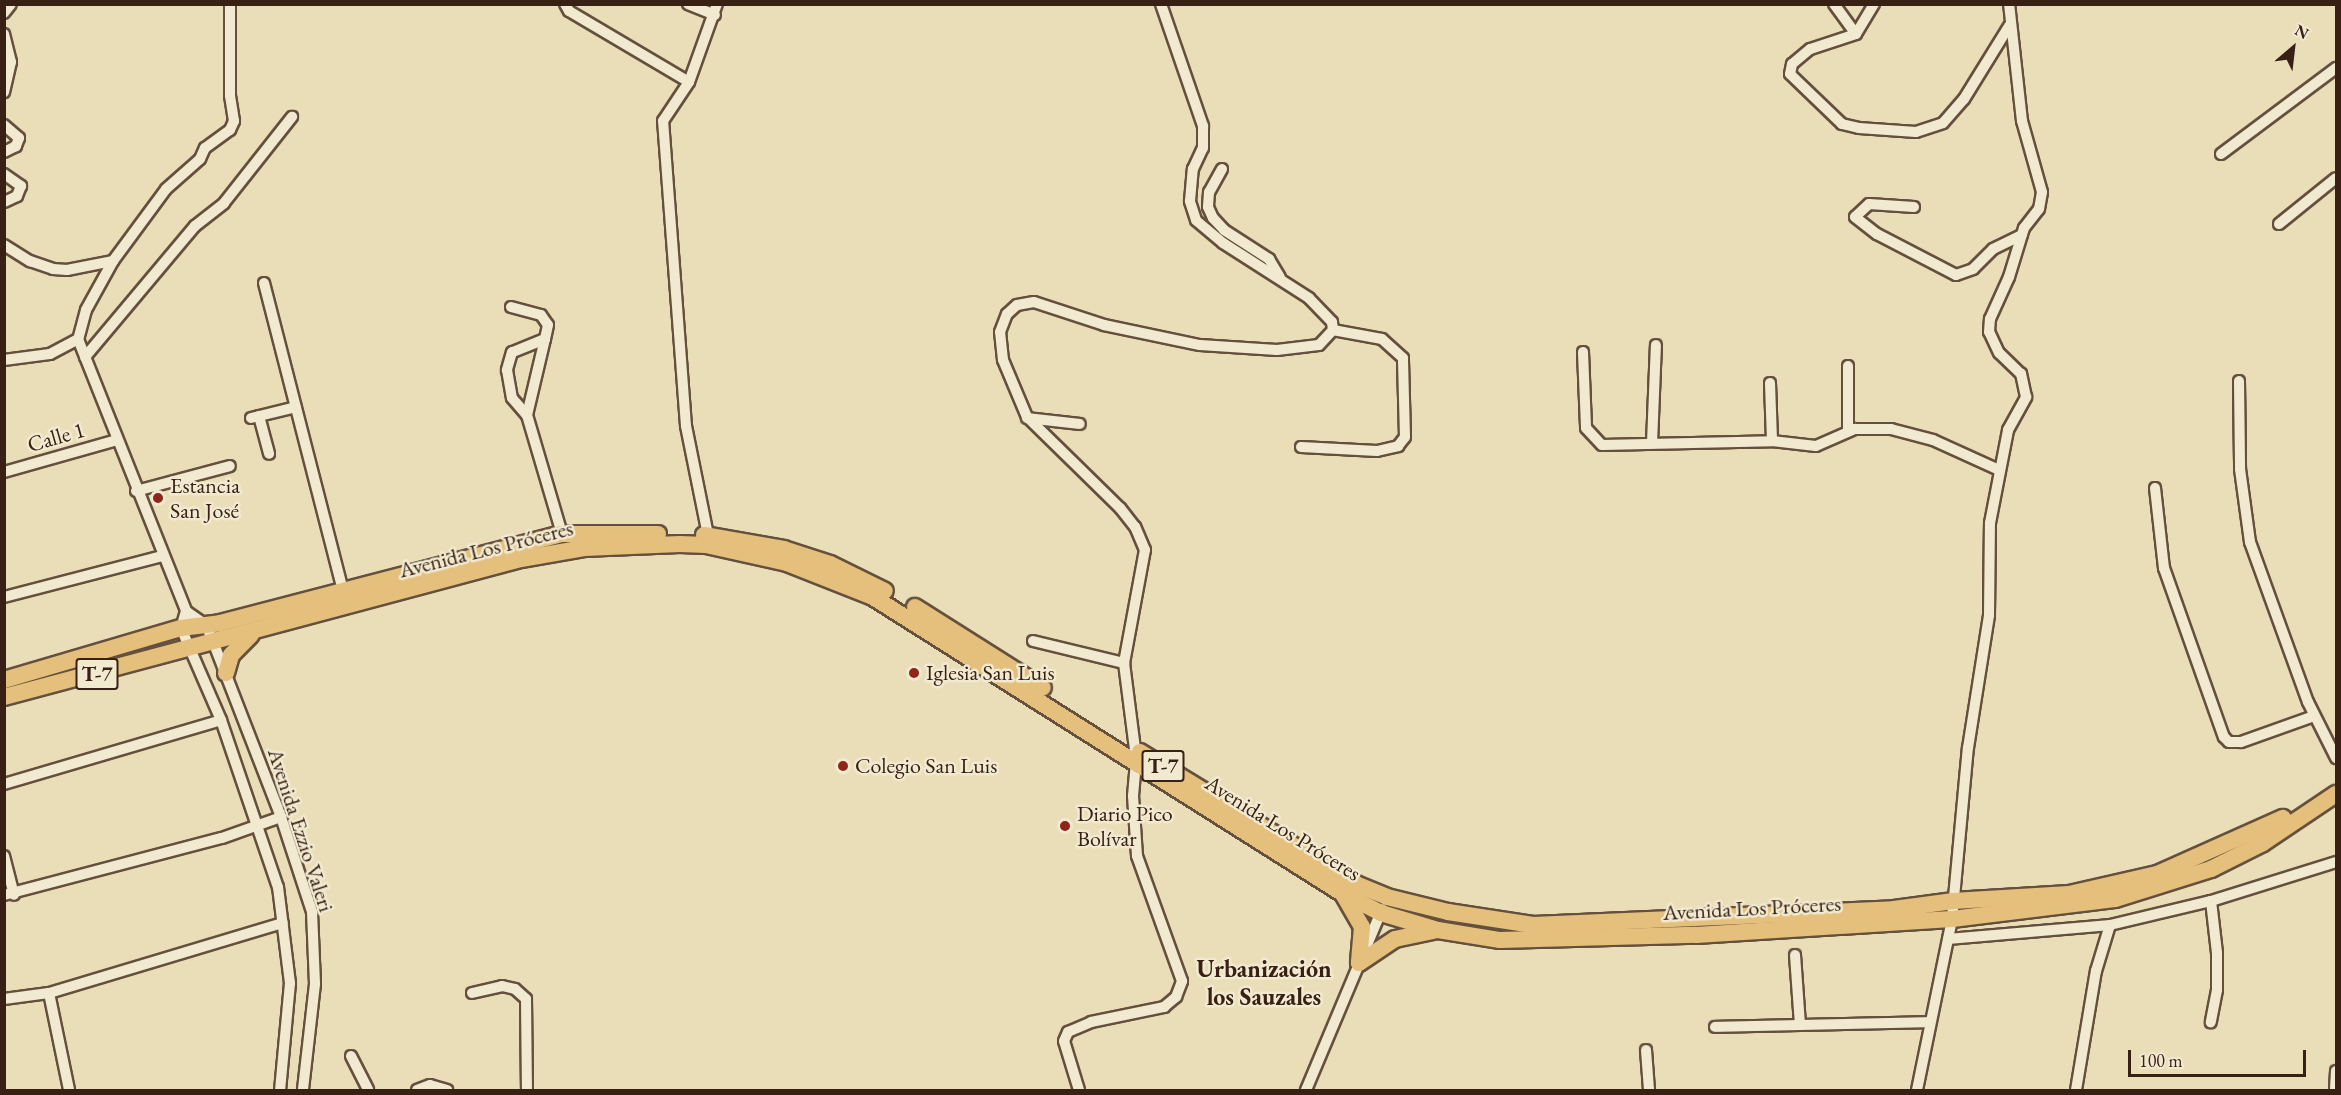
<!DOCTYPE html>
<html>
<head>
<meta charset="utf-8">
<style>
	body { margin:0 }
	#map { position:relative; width:2341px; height:1095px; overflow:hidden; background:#eadeb8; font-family:"EB Garamond",serif }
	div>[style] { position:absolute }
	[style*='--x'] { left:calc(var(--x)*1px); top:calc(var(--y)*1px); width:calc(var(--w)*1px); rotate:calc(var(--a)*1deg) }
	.roads { filter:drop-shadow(2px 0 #64503d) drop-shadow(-2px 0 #64503d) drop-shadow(0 2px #64503d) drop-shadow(0 -2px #64503d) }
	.minor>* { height:10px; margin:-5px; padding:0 5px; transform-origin:5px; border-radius:5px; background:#f1ead1 }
	.trunk>* { height:16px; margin:-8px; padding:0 8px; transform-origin:8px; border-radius:8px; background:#e5bf7c }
	.dots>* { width:16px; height:16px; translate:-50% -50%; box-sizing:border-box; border:3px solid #f1ead1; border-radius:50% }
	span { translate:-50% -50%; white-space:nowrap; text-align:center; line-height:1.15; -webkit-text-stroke:5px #f1ead1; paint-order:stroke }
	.shield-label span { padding:2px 4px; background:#f1ead1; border:2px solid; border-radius:4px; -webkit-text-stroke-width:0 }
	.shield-label { font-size:21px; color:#382114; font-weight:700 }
	.street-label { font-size:22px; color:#382114 }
	.poi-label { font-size:22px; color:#382114 }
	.left { translate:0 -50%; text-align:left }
	.neighbourhood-label { font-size:24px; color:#382114; font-weight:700 }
	.frame { position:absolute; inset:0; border:6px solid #382114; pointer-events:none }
	.north { position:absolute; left:2263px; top:18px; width:60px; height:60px; -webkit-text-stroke:4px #f1ead1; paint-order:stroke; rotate:28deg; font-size:16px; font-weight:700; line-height:24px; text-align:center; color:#382114 }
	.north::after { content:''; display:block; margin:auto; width:21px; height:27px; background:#382114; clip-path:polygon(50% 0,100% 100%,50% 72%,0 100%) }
	.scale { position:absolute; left:2128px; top:1050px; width:178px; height:27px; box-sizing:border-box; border:3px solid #382114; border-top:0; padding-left:8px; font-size:18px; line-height:21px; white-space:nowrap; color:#382114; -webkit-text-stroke:4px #f1ead1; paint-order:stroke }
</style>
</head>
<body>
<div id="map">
	<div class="roads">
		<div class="minor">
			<div style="--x:565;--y:4;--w:8;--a:60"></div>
			<div style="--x:569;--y:11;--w:139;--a:30.6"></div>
			<div style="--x:688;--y:4;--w:29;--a:22"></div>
			<div style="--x:1834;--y:4;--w:37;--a:54"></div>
			<div style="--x:1874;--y:4;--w:35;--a:121"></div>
			<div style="--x:1856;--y:34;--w:48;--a:161.9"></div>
			<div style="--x:1810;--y:49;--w:23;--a:140"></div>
			<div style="--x:1792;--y:64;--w:10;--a:101"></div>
			<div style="--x:1790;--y:74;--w:72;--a:43.9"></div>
			<div style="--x:1842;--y:124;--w:17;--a:13"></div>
			<div style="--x:1859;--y:128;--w:57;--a:4"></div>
			<div style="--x:1916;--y:132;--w:28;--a:-18"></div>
			<div style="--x:1943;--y:123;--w:32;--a:-49"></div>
			<div style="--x:1964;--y:99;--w:86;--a:-58.3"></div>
			<div style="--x:4;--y:13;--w:11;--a:-52"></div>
			<div style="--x:4;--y:34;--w:29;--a:76"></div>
			<div style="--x:11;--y:62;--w:31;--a:103"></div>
			<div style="--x:4;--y:125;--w:20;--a:41"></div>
			<div style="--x:19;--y:138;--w:9;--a:111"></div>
			<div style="--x:16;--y:146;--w:13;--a:153"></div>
			<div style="--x:2221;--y:154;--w:144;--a:-36.8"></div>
			<div style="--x:1222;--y:169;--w:26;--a:119"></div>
			<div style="--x:1209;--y:192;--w:15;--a:94"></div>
			<div style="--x:1208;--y:207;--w:12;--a:66"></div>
			<div style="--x:1213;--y:218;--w:16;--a:47"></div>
			<div style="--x:1224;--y:230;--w:54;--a:32.8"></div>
			<div style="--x:1269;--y:259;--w:21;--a:59"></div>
			<div style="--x:4;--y:174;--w:21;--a:35"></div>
			<div style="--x:21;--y:186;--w:11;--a:112"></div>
			<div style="--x:17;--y:196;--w:14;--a:155"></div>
			<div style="--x:1914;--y:207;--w:45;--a:-176.2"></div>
			<div style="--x:1869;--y:204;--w:19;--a:137"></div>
			<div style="--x:1855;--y:217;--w:28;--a:38"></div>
			<div style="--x:1877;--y:234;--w:89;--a:27.4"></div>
			<div style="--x:1956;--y:275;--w:18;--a:-19"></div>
			<div style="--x:1973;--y:269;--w:28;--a:-45"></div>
			<div style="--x:1993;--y:249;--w:32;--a:-26"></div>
			<div style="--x:2279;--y:224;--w:73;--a:-38.9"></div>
			<div style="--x:4;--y:245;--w:31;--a:32"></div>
			<div style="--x:30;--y:261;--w:24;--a:19"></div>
			<div style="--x:53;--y:269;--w:14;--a:4"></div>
			<div style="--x:67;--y:270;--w:47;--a:-11.1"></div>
			<div style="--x:113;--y:261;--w:56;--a:118.9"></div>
			<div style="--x:86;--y:310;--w:30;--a:105"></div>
			<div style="--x:78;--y:339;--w:293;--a:68.3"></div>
			<div style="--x:186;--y:611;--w:18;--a:106"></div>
			<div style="--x:181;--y:628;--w:100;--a:66.5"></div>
			<div style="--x:221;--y:720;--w:176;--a:71.2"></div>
			<div style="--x:278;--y:887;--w:97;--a:82.9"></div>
			<div style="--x:290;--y:983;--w:107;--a:95.3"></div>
			<div style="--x:113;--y:261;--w:89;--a:-53.6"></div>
			<div style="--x:166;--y:189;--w:45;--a:-41.4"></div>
			<div style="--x:200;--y:159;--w:12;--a:-66"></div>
			<div style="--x:205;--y:148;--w:31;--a:-36"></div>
			<div style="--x:230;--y:130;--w:10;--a:-66"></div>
			<div style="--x:234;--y:121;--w:25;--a:-99"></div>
			<div style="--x:230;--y:96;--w:92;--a:-90"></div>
			<div style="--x:264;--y:283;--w:317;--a:75.6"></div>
			<div style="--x:511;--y:307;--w:31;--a:15"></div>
			<div style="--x:541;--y:315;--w:12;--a:55"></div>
			<div style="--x:548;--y:325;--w:14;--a:102"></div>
			<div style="--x:545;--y:339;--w:35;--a:158"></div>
			<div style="--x:512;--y:352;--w:19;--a:106"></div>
			<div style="--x:507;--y:370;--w:28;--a:80"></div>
			<div style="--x:512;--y:398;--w:23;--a:49"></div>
			<div style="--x:527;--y:415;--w:124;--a:73.6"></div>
			<div style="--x:1583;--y:352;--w:76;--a:87.7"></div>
			<div style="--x:1586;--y:428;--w:23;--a:47"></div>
			<div style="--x:1602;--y:445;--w:170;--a:-1.3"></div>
			<div style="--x:1772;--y:441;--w:44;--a:6.5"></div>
			<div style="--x:1816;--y:446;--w:43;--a:-23.6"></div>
			<div style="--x:1855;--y:429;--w:36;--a:0"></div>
			<div style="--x:1891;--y:429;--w:43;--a:14.7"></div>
			<div style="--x:1933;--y:440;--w:72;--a:24.4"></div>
			<div style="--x:85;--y:357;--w:171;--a:-50"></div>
			<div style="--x:195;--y:226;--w:37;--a:-38"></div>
			<div style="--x:224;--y:203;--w:110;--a:-51.7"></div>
			<div style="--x:4;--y:360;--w:46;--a:-7.4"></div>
			<div style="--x:50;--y:354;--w:32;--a:-28"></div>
			<div style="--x:1848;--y:366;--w:64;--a:90"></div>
			<div style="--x:2239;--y:381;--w:88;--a:89.3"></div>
			<div style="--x:2240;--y:469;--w:74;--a:82.2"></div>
			<div style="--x:2250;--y:542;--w:170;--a:70.1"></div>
			<div style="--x:2308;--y:702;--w:63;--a:63.4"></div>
			<div style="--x:1770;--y:383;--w:58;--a:88"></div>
			<div style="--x:527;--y:415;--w:78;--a:-76.7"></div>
			<div style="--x:259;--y:416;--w:39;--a:75"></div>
			<div style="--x:251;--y:418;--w:46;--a:-13.7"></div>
			<div style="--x:1027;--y:418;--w:53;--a:6.5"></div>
			<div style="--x:1652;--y:443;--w:98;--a:-87.7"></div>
			<div style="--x:1301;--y:447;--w:76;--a:3"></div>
			<div style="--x:1377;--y:451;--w:22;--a:-13"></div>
			<div style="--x:1398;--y:446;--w:11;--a:-52"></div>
			<div style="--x:1405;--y:437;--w:79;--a:-91.5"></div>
			<div style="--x:1403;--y:358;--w:28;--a:-138"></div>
			<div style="--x:1382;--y:339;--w:50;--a:-169.6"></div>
			<div style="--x:4;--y:472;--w:117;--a:-15.8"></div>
			<div style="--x:2155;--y:488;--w:81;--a:83.6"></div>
			<div style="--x:2164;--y:568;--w:179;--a:70.5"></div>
			<div style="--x:2224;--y:737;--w:7;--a:45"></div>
			<div style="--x:2229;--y:742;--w:12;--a:0"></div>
			<div style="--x:2241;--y:742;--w:77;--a:-19.6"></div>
			<div style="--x:136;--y:491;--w:97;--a:-14.9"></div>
			<div style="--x:708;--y:535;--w:111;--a:-101.4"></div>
			<div style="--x:686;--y:426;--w:306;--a:-94.3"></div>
			<div style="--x:663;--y:121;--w:47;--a:-56.3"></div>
			<div style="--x:689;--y:82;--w:83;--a:-70.3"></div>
			<div style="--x:4;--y:597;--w:164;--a:-14.5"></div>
			<div style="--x:186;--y:611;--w:24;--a:35"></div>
			<div style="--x:206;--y:625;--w:21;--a:67"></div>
			<div style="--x:214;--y:644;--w:186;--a:68.8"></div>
			<div style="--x:281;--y:817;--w:100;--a:71.9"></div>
			<div style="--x:312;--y:912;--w:72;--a:87.6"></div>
			<div style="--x:315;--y:984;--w:107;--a:96.5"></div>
			<div style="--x:1033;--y:641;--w:94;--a:13.6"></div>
			<div style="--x:1135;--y:749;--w:87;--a:-97.3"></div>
			<div style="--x:1124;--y:663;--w:115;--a:-79.5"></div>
			<div style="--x:1145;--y:550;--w:25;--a:-113"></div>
			<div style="--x:1135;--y:527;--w:24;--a:-128"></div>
			<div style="--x:1120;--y:508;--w:130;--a:-135.6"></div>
			<div style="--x:1027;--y:417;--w:62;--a:-112.8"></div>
			<div style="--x:1003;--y:360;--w:28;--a:-96"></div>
			<div style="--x:1000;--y:332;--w:19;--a:-69"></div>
			<div style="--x:1007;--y:314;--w:13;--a:-42"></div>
			<div style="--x:1017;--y:305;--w:17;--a:-10"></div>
			<div style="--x:1034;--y:302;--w:74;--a:18.2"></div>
			<div style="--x:1104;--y:325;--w:98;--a:11.8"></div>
			<div style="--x:1200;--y:345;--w:77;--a:3.7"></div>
			<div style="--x:1277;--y:350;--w:42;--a:-6.8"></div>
			<div style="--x:1319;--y:345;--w:21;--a:-47"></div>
			<div style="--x:1333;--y:330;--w:8;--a:-97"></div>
			<div style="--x:1332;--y:322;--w:33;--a:-134"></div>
			<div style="--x:1309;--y:298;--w:102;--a:-147.4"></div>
			<div style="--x:1223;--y:243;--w:35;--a:-140"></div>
			<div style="--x:1196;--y:220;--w:20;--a:-108"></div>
			<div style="--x:1190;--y:201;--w:32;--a:-85"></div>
			<div style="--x:1193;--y:169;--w:23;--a:-65"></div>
			<div style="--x:1203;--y:148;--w:22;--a:-90"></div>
			<div style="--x:1203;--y:126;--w:129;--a:-109"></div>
			<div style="--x:4;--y:784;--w:226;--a:-16.4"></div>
			<div style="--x:4;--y:856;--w:40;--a:75.6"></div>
			<div style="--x:4;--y:895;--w:225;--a:-14.7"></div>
			<div style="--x:222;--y:838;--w:63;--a:-19.6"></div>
			<div style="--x:2211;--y:901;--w:52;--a:83.4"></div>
			<div style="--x:2217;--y:953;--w:37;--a:90"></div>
			<div style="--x:2217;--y:990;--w:33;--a:101"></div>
			<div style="--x:1948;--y:939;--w:163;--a:-4.9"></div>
			<div style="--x:2110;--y:925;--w:104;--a:-13.4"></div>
			<div style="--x:2211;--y:901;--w:131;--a:-17.3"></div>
			<div style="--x:1795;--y:955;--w:70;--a:85.9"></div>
			<div style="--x:49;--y:993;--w:99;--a:78.3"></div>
			<div style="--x:472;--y:993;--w:31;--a:-13"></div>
			<div style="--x:502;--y:986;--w:13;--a:13"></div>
			<div style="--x:515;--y:989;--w:15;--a:42"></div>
			<div style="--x:526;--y:999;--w:91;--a:89.4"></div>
			<div style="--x:4;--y:999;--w:45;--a:-7.6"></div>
			<div style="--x:49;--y:993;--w:244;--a:-16.7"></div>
			<div style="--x:1715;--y:1027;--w:215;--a:-1.3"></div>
			<div style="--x:1646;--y:1050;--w:40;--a:85.7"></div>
			<div style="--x:351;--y:1056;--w:38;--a:63"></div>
			<div style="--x:417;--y:1090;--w:14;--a:-21"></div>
			<div style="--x:430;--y:1085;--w:18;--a:16"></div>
			<div style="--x:1079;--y:1090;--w:51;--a:-107"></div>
			<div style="--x:1064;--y:1041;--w:10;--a:-66"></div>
			<div style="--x:1068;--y:1032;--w:25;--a:-23"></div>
			<div style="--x:1091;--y:1022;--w:75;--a:-11.6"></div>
			<div style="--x:1164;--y:1007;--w:16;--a:-40"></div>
			<div style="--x:1176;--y:997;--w:17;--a:-69"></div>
			<div style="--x:1182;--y:981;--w:133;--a:-109.8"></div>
			<div style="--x:1137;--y:856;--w:60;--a:-93.8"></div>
			<div style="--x:1133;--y:796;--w:34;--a:-85"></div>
			<div style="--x:1306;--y:1090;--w:196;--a:-67.2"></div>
			<div style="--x:1917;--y:1090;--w:175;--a:-78.4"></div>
			<div style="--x:1952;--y:919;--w:172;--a:-84.7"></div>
			<div style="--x:1968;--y:748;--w:135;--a:-81"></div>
			<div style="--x:1989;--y:615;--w:92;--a:-89.4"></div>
			<div style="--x:1990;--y:523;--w:95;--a:-79"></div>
			<div style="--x:2008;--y:430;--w:38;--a:-61"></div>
			<div style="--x:2026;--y:397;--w:24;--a:-102"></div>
			<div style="--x:2021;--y:374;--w:30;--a:-136"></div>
			<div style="--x:1999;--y:353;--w:23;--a:-115"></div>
			<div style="--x:1989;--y:332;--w:13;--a:-86"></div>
			<div style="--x:1990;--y:319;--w:46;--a:-65.7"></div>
			<div style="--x:2009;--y:277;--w:51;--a:-73"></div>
			<div style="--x:2024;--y:228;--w:24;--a:-52"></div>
			<div style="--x:2039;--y:209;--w:17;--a:-80"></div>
			<div style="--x:2042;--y:192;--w:74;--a:-105.7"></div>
			<div style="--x:2022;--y:121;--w:118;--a:-96.3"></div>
			<div style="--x:2076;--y:1090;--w:121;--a:-80.5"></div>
			<div style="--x:2096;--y:971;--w:48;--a:-73.1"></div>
			<div style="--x:2335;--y:1090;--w:19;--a:-87"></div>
		</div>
		<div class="trunk">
			<div style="--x:704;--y:535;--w:81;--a:9.9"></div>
			<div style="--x:784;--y:549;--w:48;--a:18.1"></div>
			<div style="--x:830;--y:564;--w:61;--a:26.1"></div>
			<div style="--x:915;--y:607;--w:151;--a:32.3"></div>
			<div style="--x:226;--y:673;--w:19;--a:-74"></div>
			<div style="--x:231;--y:655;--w:28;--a:-45"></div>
			<div style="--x:4;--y:680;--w:184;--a:-16.4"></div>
			<div style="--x:181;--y:628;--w:39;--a:-7"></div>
			<div style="--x:220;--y:623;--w:353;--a:-14.6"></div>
			<div style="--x:562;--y:534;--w:96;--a:0"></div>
			<div style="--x:4;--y:697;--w:535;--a:-14.95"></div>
			<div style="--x:521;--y:559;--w:64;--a:-9.9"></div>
			<div style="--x:584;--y:548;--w:96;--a:-2.4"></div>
			<div style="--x:680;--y:544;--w:26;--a:2"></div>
			<div style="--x:706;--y:545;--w:83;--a:12.5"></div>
			<div style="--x:787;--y:563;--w:92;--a:21.6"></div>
			<div style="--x:873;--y:597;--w:555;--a:32.26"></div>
			<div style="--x:1342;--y:893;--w:44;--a:27.1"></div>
			<div style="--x:1381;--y:913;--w:59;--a:16.6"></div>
			<div style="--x:1438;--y:930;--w:63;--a:9.2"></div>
			<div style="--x:1500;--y:940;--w:196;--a:-1.5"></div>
			<div style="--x:1696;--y:935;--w:256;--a:-3.6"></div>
			<div style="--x:1952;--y:919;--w:164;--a:-7"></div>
			<div style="--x:2115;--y:899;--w:101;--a:-17.4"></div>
			<div style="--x:2211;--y:869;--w:58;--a:-26.6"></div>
			<div style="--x:2263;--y:843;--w:88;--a:-33.9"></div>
			<div style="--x:1140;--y:752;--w:255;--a:31.4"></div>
			<div style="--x:1358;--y:885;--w:31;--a:22"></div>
			<div style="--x:1387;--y:897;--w:63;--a:13.8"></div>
			<div style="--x:1448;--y:912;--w:86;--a:8.7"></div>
			<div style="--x:1533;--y:925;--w:361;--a:-2.5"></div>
			<div style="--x:1894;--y:909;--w:60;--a:-7.7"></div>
			<div style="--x:1953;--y:901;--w:116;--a:-3.5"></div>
			<div style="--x:2069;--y:894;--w:90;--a:-12.8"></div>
			<div style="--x:2157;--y:874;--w:138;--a:-24"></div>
			<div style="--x:1343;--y:894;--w:38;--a:60"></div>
			<div style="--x:1362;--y:927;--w:36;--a:95"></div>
			<div style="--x:1359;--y:963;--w:43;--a:-33.7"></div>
			<div style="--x:1395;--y:939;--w:39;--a:-12"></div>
		</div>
	</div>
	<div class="dots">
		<div style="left:158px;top:498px;background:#8f2418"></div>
		<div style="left:914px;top:673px;background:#8f2418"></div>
		<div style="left:843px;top:766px;background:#8f2418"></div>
		<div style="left:1065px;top:826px;background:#8f2418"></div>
	</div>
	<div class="shield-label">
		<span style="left:97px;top:674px">T-7</span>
		<span style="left:1163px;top:766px">T-7</span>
	</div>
	<div class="street-label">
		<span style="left:56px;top:437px;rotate:-16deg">Calle 1</span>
		<span style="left:486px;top:549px;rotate:-14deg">Avenida Los Próceres</span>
		<span style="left:1283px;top:828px;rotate:32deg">Avenida Los Próceres</span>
		<span style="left:301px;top:830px;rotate:72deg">Avenida Ezzio Valeri</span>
		<span style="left:1752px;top:908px;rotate:-3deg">Avenida Los Próceres</span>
	</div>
	<div class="poi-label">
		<span class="left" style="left:170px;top:498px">Estancia<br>San José</span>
		<span class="left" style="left:926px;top:673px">Iglesia San Luis</span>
		<span class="left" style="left:855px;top:766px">Colegio San Luis</span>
		<span class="left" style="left:1077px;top:826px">Diario Pico<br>Bolívar</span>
	</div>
	<div class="neighbourhood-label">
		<span style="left:1264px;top:983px">Urbanización<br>los Sauzales</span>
	</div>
	<div class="frame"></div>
	<div class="north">N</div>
	<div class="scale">100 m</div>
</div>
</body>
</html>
